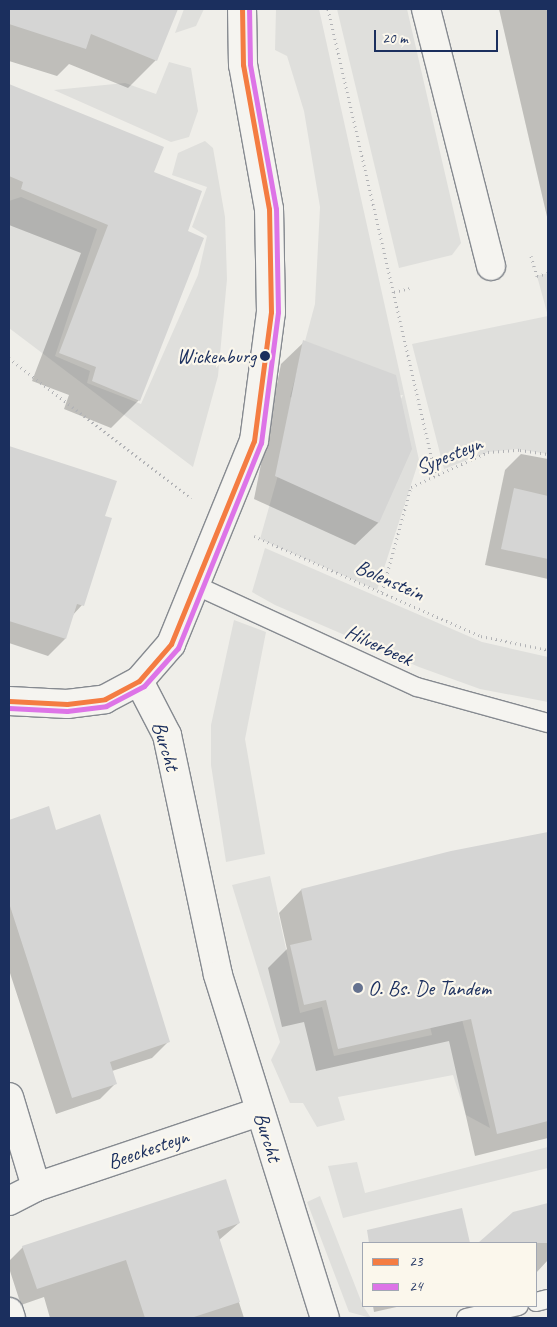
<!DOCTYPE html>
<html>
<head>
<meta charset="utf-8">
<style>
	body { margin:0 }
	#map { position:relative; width:557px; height:1327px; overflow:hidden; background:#efeee9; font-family:Caveat,sans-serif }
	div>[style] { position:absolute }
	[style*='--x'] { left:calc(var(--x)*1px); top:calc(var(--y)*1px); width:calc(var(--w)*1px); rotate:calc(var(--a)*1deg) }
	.green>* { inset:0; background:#dfdfdc }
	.shadow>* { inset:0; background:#0003 }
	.building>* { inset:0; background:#d5d5d4 }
	.path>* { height:3px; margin-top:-1.5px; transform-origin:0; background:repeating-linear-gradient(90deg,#b2b3b6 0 1px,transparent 0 5px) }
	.roads { filter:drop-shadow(1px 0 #868a90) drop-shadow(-1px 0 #868a90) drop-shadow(0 1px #868a90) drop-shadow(0 -1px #868a90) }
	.lane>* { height:18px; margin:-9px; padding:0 9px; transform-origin:9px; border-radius:9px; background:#f5f4f0 }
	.street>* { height:28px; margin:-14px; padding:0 14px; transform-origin:14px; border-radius:14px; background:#f5f4f0 }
	.bus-1>* { height:5px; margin:-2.5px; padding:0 2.5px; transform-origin:2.5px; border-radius:2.5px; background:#f47c42 }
	.bus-2>* { height:5px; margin:-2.5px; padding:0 2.5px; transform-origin:2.5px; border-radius:2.5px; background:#dd74e7 }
	.dots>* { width:14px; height:14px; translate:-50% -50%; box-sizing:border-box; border:2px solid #fbf7ec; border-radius:50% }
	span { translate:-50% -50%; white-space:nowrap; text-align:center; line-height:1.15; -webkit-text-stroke:4.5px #fbf7ec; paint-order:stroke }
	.bus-label { font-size:20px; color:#1b2f5e }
	.right { translate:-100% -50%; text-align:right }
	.street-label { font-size:21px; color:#1b2f5e }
	.poi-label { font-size:21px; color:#1b2f5e }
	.left { translate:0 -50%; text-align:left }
	.frame { position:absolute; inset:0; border:10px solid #1b2f5e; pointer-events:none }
	.legend { position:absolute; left:362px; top:1242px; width:175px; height:65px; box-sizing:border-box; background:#fbf7ec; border:1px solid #a1a7b3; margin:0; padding:6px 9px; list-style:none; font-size:15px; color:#1b2f5e }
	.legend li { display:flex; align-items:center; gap:10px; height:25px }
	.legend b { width:25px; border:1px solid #a1a7b3 }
	.scale { position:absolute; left:374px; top:30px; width:124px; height:22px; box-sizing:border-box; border:2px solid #1b2f5e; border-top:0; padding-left:6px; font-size:15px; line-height:18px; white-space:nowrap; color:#1b2f5e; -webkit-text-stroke:4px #fbf7ec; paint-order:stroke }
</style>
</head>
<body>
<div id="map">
	<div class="green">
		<div style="clip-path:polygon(184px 9px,204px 9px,196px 26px,175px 33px)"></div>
		<div style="clip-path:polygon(276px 9px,319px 9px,419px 460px,377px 590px,260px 539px,292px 426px,371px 457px,403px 395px,301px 402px,290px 397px,315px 304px,320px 207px,304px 111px,287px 56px,275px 50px)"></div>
		<div style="clip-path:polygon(337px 9px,407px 9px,461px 243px,452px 255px,399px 268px)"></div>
		<div style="clip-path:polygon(169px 62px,191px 68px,198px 111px,189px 137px,171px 142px,54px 90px,125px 83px,156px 94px)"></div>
		<div style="clip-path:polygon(205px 141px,213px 148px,225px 217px,227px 279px,218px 376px,193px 467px,9px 328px,9px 201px,21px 197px,97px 229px,55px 356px,90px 371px,87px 383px,141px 404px,198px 275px,207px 236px,192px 227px,207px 187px,172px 175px,178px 153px)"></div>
		<div style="clip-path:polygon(548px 273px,548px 454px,517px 449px,488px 452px,444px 469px,412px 344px,548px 316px,537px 276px)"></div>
		<div style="clip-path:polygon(265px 548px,482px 642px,548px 657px,548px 702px,480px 689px,419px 667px,275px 605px,252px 592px)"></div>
		<div style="clip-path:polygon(234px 620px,266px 632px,245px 739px,265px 854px,226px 862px,211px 765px,211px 725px)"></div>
		<div style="clip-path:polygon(270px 876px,300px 1013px,322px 1007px,334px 1056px,432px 1035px,420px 985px,451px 977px,490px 1128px,466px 1115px,453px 1075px,338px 1097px,345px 1120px,317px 1127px,303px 1103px,290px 1103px,271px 1060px,280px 1042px,232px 885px)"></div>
		<div style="clip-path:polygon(548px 1147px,548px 1168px,343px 1218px,328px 1166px,357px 1162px,365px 1193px)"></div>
		<div style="clip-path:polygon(320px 1196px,363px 1306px,371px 1318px,349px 1312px,307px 1202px)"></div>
	</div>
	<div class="shadow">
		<div style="clip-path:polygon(9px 9px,177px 9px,156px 60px,128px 88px,69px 64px,57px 76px,9px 61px)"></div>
		<div style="clip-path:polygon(499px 9px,548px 9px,548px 221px)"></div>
		<div style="clip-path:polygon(9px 86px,162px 148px,153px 172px,186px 232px,139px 400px,111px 428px,64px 409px,69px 395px,32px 381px,81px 253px,9px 225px)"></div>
		<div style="clip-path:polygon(304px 342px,410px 449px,378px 523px,355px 545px,254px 499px,281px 364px)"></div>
		<div style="clip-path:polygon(521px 454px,548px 459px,548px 579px,485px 565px,505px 470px)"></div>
		<div style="clip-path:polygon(11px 509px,104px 517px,82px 605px,72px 616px,65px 639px,48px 656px,9px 643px)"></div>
		<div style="clip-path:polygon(48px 808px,55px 831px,169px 1041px,152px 1058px,112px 1071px,116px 1083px,100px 1099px,56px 1114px,9px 970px,9px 821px)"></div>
		<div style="clip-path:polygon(548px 833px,548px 1138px,475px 1156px,449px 1041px,316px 1071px,304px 1022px,282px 1027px,268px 968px,287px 949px,279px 913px,301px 890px)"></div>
		<div style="clip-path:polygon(537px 1207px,548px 1212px,548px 1260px,536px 1273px,536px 1243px,481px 1243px)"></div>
		<div style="clip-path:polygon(461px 1209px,468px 1243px,375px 1243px,392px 1226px)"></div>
		<div style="clip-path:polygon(239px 1223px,219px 1240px,244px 1318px,50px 1318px,44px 1297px,21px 1305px,9px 1268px,9px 1261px,23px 1247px)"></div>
		<div style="clip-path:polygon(373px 1306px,401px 1306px,374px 1312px)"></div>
	</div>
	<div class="building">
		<div style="clip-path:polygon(9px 9px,178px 9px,157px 61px,91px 34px,86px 49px,9px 24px)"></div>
		<div style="clip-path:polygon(9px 84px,164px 147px,154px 172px,202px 191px,188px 231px,204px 238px,140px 401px,92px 381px,96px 367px,59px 353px,108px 225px,21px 189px,23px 182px,9px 176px)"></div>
		<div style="clip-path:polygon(303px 340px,396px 375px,412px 449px,379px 523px,275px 476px)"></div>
		<div style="clip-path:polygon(9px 446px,117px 481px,105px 516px,112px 518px,84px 606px,77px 604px,66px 639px,9px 621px)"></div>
		<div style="clip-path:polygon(514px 488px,548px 496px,548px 559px,501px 549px)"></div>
		<div style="clip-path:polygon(49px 806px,56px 830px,100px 814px,170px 1042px,110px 1062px,117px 1084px,72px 1098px,9px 903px,9px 820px)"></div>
		<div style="clip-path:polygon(548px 832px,548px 1121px,497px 1134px,471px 1019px,338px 1049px,326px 1000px,304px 1005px,290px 945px,312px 940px,301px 889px,451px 851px)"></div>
		<div style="clip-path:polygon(226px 1179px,240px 1223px,217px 1231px,240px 1302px,191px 1318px,145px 1318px,126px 1260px,37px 1289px,22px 1246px)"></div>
		<div style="clip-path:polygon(548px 1203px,548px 1243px,478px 1243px,513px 1212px)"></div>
		<div style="clip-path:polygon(462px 1208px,470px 1243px,369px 1243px,367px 1230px)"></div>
	</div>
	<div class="path">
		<div style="--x:328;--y:9;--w:477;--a:77"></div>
		<div style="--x:531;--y:256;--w:21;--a:73"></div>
		<div style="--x:537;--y:276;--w:11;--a:-15"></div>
		<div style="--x:394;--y:292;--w:16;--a:-14"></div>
		<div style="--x:9;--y:358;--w:230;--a:37.6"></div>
		<div style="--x:254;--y:536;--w:248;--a:23.8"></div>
		<div style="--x:481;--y:636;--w:68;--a:11.8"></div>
		<div style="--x:382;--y:592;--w:109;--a:-74.6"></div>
		<div style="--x:411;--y:487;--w:85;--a:-24.4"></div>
		<div style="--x:488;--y:452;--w:32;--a:-4"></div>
		<div style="--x:520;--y:450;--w:28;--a:8"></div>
	</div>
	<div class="roads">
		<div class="lane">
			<div style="--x:197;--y:586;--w:242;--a:24.7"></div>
			<div style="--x:417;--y:687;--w:136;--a:15.4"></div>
			<div style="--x:536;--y:1302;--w:12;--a:-14"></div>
			<div style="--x:466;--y:1318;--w:54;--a:-12.8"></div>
		</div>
		<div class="street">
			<div style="--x:426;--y:9;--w:265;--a:75.8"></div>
			<div style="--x:139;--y:681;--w:61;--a:62.6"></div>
			<div style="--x:167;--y:735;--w:245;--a:78"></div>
			<div style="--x:218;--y:975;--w:359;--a:72.7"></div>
			<div style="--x:9;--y:701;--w:58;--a:3"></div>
			<div style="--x:67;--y:704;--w:38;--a:-7"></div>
			<div style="--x:105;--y:699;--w:38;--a:-28"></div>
			<div style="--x:139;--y:681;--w:49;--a:-49.1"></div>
			<div style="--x:171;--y:644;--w:219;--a:-67.8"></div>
			<div style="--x:254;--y:441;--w:130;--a:-82.5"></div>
			<div style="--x:271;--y:312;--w:103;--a:-91.1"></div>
			<div style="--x:269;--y:209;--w:146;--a:-100.2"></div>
			<div style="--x:243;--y:65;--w:56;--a:-91"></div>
			<div style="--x:9;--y:1097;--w:94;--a:73.3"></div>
			<div style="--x:9;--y:1201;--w:30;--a:-27"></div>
			<div style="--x:36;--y:1187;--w:235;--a:-18.6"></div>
			<div style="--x:9;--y:1312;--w:6;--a:72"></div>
		</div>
	</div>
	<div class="bus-1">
		<div style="--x:9;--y:701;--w:58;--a:3"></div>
		<div style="--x:67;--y:704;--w:38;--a:-7"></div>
		<div style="--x:105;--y:699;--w:38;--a:-28"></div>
		<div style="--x:139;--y:681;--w:49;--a:-49.1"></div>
		<div style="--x:171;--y:644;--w:219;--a:-67.8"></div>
		<div style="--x:254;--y:441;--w:130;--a:-82.5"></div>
		<div style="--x:271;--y:312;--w:103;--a:-91.1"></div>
		<div style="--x:269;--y:209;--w:146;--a:-100.2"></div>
		<div style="--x:243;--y:65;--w:56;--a:-91"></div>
	</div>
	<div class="bus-2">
		<div style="--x:9;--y:708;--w:58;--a:3"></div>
		<div style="--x:67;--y:711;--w:39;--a:-7"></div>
		<div style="--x:106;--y:706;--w:43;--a:-27.8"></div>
		<div style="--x:144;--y:686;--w:51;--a:-48.2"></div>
		<div style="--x:178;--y:648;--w:221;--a:-68"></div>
		<div style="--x:261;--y:443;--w:132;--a:-82.6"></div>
		<div style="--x:278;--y:312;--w:103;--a:-91.1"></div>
		<div style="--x:276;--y:209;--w:147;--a:-100.2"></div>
		<div style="--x:250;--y:64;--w:55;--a:-91"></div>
	</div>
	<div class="dots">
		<div style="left:265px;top:356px;background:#1b2f5e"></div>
		<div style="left:358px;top:988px;background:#65728f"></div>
	</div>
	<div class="bus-label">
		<span class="right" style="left:256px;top:356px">Wickenburg</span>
	</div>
	<div class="street-label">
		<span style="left:449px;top:455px;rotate:-22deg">Sypesteyn</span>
		<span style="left:390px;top:580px;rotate:24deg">Bolenstein</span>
		<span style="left:379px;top:645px;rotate:25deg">Hilverbeek</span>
		<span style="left:166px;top:746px;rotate:73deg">Burcht</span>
		<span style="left:268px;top:1137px;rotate:73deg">Burcht</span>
		<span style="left:148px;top:1149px;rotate:-19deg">Beeckesteyn</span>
	</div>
	<div class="poi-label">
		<span class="left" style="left:368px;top:988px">O. Bs. De Tandem</span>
	</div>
	<div class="frame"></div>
	<ul class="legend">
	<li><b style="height:6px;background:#f47c42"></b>23</li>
	<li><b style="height:6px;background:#dd74e7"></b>24</li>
	</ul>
	<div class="scale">20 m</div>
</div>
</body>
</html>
